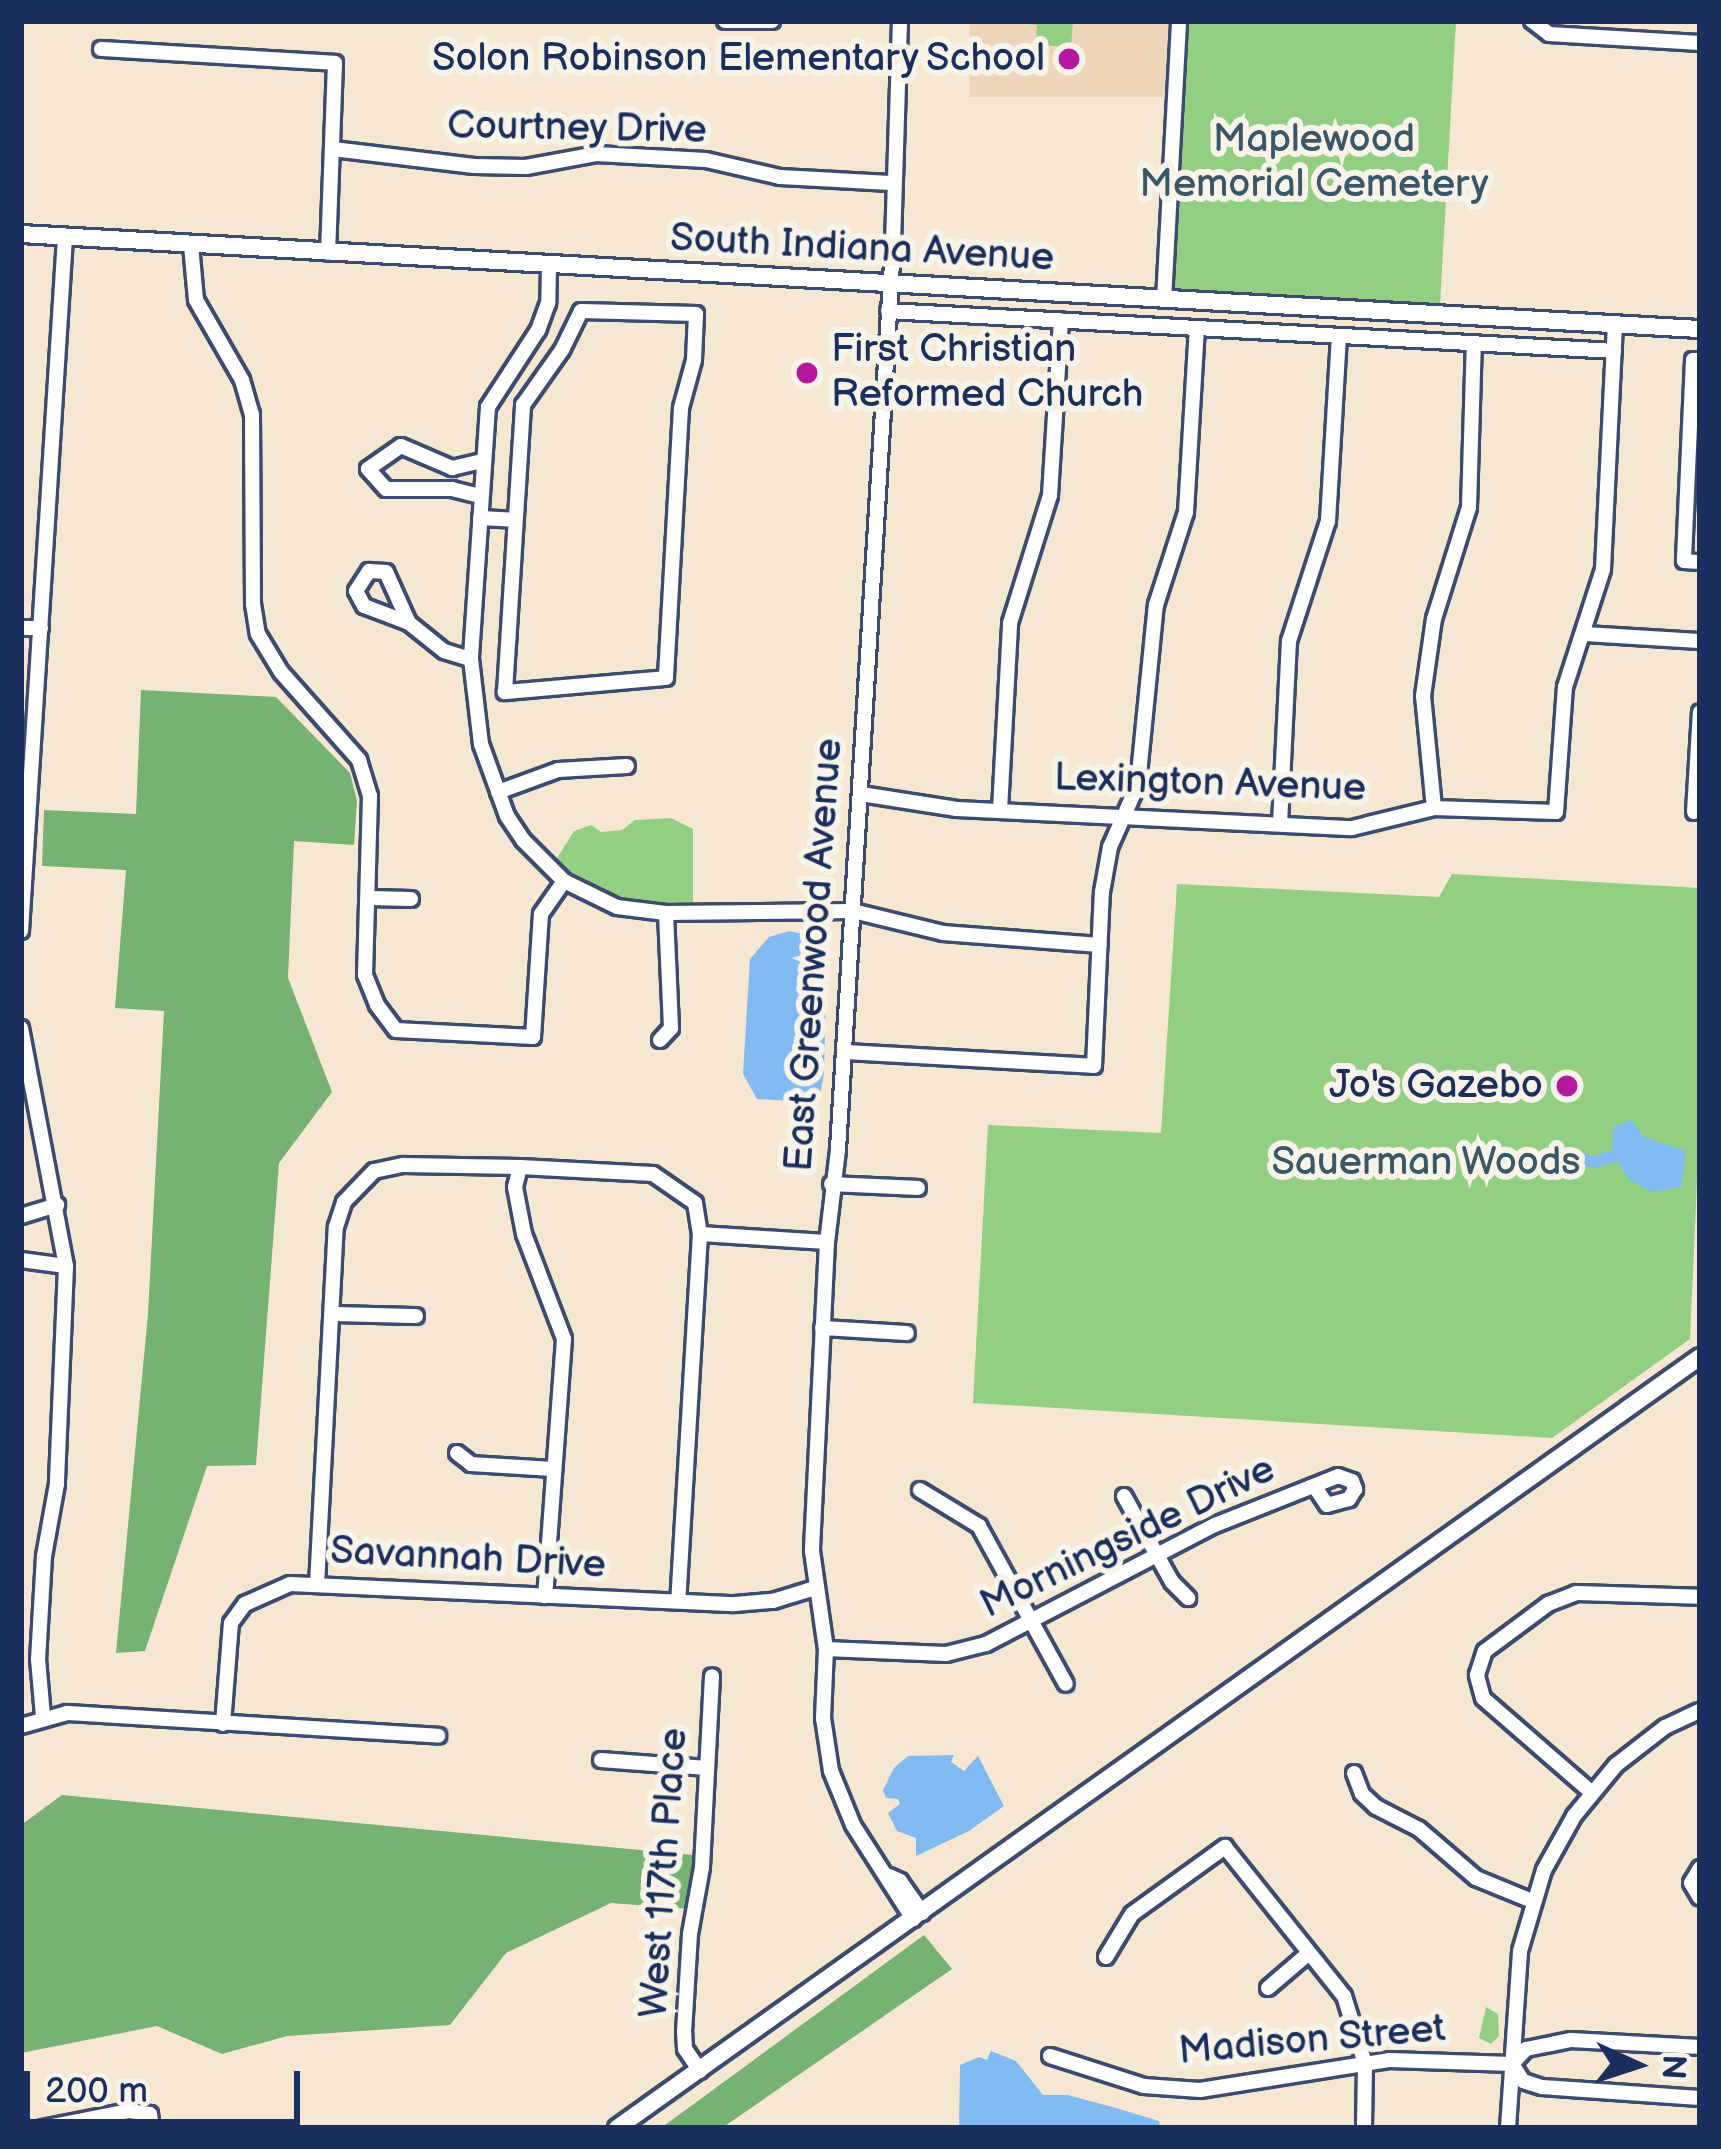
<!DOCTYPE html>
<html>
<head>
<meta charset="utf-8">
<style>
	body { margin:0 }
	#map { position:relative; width:1721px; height:2149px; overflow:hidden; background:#f5e7d2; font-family:"Balsamiq Sans",sans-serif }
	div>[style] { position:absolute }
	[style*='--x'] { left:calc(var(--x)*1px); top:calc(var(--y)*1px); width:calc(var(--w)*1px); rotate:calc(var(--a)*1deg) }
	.built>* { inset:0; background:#eed6bb; transform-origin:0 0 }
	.green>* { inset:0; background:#93cf83 }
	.forest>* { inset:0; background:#76b271 }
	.water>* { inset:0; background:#80baf1 }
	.roads { filter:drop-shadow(3px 0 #3c4b6f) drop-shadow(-3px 0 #3c4b6f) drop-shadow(0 3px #3c4b6f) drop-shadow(0 -3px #3c4b6f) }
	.minor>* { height:14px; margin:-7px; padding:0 7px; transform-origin:7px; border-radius:7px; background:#fff }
	.major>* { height:16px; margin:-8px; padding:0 8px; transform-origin:8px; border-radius:8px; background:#fff }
	.dots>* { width:33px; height:33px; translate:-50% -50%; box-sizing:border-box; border:6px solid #f7f3e8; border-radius:50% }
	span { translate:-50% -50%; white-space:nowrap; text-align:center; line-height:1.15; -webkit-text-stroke:12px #f7f3e8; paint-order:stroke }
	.poi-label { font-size:39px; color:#1b2f5e }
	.right { translate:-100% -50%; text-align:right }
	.left { translate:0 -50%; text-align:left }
	.street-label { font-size:39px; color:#1b2f5e }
	.park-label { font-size:39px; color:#395767 }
	.frame { position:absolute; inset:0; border:24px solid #1b2f5e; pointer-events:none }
	.north { position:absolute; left:1577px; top:2005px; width:120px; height:120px; -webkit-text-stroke:9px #f7f3e8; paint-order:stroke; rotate:93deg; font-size:33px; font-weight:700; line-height:48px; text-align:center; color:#1b2f5e }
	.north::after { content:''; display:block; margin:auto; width:42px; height:54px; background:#1b2f5e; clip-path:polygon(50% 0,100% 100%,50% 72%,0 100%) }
	.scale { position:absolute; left:24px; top:2071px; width:276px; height:54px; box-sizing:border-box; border:6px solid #1b2f5e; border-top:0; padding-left:15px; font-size:36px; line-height:42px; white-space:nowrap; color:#1b2f5e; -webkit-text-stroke:9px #f7f3e8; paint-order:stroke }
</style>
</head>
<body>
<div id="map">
	<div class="built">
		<div style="left:970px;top:21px;width:202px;height:76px"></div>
	</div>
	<div class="green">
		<div style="clip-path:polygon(998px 21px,1073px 21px,1071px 47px,1036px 45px,1037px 25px)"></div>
		<div style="clip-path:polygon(1187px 21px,1456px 21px,1440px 305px,1177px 292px,1171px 286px)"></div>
		<div style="clip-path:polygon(671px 818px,693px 829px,693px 903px,688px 905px,627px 901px,554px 863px,574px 831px,591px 825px,601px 832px,622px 830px,635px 820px)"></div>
		<div style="clip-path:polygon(1452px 874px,1700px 888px,1700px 1115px,1690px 1339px,1552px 1438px,973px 1403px,988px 1125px,1161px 1133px,1177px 884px,1439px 897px)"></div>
		<div style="clip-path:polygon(1486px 2007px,1498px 2014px,1499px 2036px,1491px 2044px,1479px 2038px)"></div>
	</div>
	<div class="forest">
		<div style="clip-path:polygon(141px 690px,276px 697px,350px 773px,357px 801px,354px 845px,294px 841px,288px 978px,332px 1092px,279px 1163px,256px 1465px,207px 1466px,145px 1651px,116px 1653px,148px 1314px,164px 1011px,115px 1008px,126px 870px,42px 866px,44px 810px,136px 814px)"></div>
		<div style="clip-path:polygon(62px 1795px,693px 1855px,690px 1909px,611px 1903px,506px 1953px,450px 2025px,287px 2036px,222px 2054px,157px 2026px,21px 2053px,21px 1825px)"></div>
		<div style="clip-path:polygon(924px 1935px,952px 1969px,722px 2128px,661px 2128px)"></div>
	</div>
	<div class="water">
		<div style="clip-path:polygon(789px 931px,819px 938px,827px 966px,824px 1073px,820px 1095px,810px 1102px,757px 1099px,743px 1074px,750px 959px,769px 937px)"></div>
		<div style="clip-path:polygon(1631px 1120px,1645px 1138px,1686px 1151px,1681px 1187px,1652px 1192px,1629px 1180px,1617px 1161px,1596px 1168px,1560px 1161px,1562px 1150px,1571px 1148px,1593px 1156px,1612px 1151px,1613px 1127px)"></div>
		<div style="clip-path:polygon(954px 1755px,951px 1762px,964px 1771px,978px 1756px,1004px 1806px,969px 1831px,916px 1856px,916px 1838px,897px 1831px,888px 1813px,900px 1804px,898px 1799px,886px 1798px,883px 1790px,894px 1768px,908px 1756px)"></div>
		<div style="clip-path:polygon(991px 2051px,1016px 2061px,1043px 2095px,1068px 2095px,1116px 2108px,1159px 2121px,1160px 2128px,959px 2128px,960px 2065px,979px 2057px,987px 2060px)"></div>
	</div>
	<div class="roads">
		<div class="minor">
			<div style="--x:725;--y:21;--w:47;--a:0"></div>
			<div style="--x:900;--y:21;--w:226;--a:91.8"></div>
			<div style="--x:893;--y:247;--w:905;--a:93.49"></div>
			<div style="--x:838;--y:1150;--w:93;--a:96.8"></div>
			<div style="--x:827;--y:1242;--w:309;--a:92.8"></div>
			<div style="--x:812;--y:1551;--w:99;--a:81.9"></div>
			<div style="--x:826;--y:1649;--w:69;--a:92.5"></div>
			<div style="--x:823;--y:1718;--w:54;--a:81.4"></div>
			<div style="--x:831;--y:1771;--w:58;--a:67.8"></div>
			<div style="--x:853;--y:1825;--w:112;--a:57.4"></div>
			<div style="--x:1532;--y:21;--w:21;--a:37"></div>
			<div style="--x:1549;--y:34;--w:151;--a:3.4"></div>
			<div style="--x:101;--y:49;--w:234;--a:3.4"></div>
			<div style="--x:335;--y:63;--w:190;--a:92.1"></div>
			<div style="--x:333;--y:149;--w:142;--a:6.9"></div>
			<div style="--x:474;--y:166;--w:52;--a:1.1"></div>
			<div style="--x:526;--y:167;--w:71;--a:-10.5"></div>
			<div style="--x:596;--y:154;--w:110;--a:3.1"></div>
			<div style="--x:706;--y:160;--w:76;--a:12.9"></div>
			<div style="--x:780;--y:177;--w:110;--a:3.1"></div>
			<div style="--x:191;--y:245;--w:55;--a:84.8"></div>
			<div style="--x:196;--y:300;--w:92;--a:60.1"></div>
			<div style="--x:242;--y:380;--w:35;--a:74"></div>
			<div style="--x:252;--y:414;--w:190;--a:89.7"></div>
			<div style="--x:253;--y:604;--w:30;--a:81"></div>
			<div style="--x:258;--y:634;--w:44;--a:58.8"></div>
			<div style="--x:281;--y:672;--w:118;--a:48.4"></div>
			<div style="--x:359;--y:760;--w:38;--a:73"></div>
			<div style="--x:370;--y:796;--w:179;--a:91.6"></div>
			<div style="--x:365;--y:975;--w:32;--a:68"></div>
			<div style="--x:377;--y:1005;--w:31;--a:53"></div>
			<div style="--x:396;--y:1030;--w:137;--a:2.9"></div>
			<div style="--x:533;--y:1037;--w:123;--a:-86.3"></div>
			<div style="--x:541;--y:914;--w:40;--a:-55.1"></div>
			<div style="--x:549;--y:264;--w:39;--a:91"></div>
			<div style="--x:548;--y:303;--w:29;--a:110"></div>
			<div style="--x:538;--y:330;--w:92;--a:123"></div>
			<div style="--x:488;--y:407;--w:253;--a:93.9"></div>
			<div style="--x:471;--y:659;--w:86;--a:83.3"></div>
			<div style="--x:481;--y:744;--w:77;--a:70.1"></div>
			<div style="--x:507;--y:816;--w:29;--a:56"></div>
			<div style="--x:523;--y:840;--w:58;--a:45"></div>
			<div style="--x:564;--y:881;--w:59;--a:26.1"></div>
			<div style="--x:617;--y:907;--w:49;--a:7"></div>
			<div style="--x:666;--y:913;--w:187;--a:-0.6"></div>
			<div style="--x:853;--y:911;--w:93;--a:13.7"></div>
			<div style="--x:943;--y:933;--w:157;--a:4.4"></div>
			<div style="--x:1164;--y:300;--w:279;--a:-86.9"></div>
			<div style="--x:581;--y:311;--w:115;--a:1.5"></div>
			<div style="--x:696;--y:314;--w:46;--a:92.5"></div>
			<div style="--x:694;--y:360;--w:50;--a:105.2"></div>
			<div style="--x:681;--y:408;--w:270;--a:93.2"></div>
			<div style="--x:666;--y:678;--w:162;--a:175"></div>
			<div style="--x:505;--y:692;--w:288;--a:-86.4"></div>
			<div style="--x:523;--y:405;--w:67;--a:-54.7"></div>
			<div style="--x:562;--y:350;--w:43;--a:-64"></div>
			<div style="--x:888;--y:311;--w:727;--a:3.15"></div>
			<div style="--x:1700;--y:360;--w:7;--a:180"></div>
			<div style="--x:1693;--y:360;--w:201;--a:92.6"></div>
			<div style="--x:1684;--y:561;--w:16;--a:4"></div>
			<div style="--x:480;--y:496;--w:29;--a:-166"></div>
			<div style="--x:452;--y:489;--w:66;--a:180"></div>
			<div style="--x:386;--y:489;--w:27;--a:-132"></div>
			<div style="--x:368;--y:469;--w:40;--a:-34.9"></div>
			<div style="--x:401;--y:446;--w:56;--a:23.3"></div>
			<div style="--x:452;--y:468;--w:31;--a:-13"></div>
			<div style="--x:480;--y:518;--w:34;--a:3"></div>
			<div style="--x:409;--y:623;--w:48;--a:-159.3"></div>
			<div style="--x:364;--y:606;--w:17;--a:-118"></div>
			<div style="--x:356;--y:591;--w:24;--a:-57"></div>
			<div style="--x:369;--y:571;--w:17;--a:3"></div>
			<div style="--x:386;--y:572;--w:56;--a:65.7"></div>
			<div style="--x:409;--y:623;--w:45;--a:38.7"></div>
			<div style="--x:444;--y:651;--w:28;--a:17"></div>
			<div style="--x:21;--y:628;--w:20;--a:0"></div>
			<div style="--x:1584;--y:634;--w:116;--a:3.5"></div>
			<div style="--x:498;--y:792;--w:64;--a:-20.1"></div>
			<div style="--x:558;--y:770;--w:69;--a:-3.3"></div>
			<div style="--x:861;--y:794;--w:97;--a:8.9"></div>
			<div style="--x:957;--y:809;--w:395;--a:2.8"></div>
			<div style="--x:1352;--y:828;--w:84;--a:-13.7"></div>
			<div style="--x:1434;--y:808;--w:122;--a:1.9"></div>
			<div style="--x:1556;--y:812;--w:125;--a:-85.9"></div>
			<div style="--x:1565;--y:687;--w:124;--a:-72.1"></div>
			<div style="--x:1603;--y:569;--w:244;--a:-87.2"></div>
			<div style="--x:1434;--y:808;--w:113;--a:-95.6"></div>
			<div style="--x:1423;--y:696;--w:78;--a:-81.9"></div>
			<div style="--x:1434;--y:619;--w:117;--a:-72.6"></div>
			<div style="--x:1469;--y:507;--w:164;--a:-88.3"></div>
			<div style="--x:1000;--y:810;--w:187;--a:-86.9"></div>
			<div style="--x:1010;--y:623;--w:134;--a:-72.6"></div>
			<div style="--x:1050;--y:495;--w:175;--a:-86.4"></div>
			<div style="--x:1694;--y:812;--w:100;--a:-86.6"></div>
			<div style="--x:1280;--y:824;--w:183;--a:-87.2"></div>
			<div style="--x:1289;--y:641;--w:126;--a:-72"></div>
			<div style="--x:1328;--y:521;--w:185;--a:-86.6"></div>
			<div style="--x:369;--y:898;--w:42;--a:1.4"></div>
			<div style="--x:21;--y:931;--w:695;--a:-86.37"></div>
			<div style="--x:21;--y:1028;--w:242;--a:79.3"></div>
			<div style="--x:66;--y:1266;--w:218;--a:92.4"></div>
			<div style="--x:57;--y:1484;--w:73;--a:100.2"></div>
			<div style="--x:44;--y:1556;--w:103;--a:93.3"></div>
			<div style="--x:38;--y:1659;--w:57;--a:85"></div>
			<div style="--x:660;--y:1040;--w:16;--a:-47"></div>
			<div style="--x:671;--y:1028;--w:115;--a:-92.5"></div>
			<div style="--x:844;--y:1052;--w:250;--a:3.2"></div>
			<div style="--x:1094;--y:1066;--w:174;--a:-87.4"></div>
			<div style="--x:1102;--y:892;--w:46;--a:-79.9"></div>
			<div style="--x:1110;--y:847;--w:69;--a:-66"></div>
			<div style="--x:1138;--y:784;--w:180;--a:-84.3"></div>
			<div style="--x:1156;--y:605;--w:98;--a:-72.1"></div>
			<div style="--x:1186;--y:512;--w:184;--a:-86.6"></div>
			<div style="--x:520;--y:1167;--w:21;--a:104"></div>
			<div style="--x:515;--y:1187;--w:48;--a:79.2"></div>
			<div style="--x:524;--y:1234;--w:112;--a:69.1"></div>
			<div style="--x:564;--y:1339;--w:258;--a:94.2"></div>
			<div style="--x:831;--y:1184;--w:87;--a:2.6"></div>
			<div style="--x:21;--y:1216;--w:38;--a:-17"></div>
			<div style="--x:700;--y:1234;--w:127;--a:3.6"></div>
			<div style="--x:21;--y:1260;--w:45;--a:7.6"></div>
			<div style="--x:332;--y:1314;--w:84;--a:1.4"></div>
			<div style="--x:822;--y:1328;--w:85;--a:3.4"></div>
			<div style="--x:457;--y:1453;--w:18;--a:38"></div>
			<div style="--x:471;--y:1464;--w:82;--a:3.5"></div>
			<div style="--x:920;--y:1490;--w:69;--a:31.4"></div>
			<div style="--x:979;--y:1526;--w:180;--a:61.2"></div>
			<div style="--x:1124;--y:1496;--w:98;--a:60.8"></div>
			<div style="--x:1172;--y:1582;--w:23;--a:45"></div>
			<div style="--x:317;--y:1585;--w:359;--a:-87"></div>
			<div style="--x:336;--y:1227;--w:26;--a:-72"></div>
			<div style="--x:344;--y:1202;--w:43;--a:-45.9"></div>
			<div style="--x:374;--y:1171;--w:30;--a:-12"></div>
			<div style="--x:403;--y:1165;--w:117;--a:1"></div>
			<div style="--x:520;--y:1167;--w:133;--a:3"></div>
			<div style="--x:653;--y:1174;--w:51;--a:34.6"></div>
			<div style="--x:695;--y:1203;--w:31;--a:81"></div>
			<div style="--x:700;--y:1234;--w:368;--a:93.4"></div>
			<div style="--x:826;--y:1649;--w:120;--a:2.4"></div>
			<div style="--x:946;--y:1654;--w:41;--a:-14"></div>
			<div style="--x:986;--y:1644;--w:258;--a:-27.5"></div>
			<div style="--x:1215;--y:1525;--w:132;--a:-21.7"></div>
			<div style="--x:1338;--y:1476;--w:15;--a:20"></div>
			<div style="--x:1352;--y:1481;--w:9;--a:69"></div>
			<div style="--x:1355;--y:1489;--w:12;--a:121"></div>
			<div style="--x:1349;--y:1499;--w:23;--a:165"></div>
			<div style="--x:1327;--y:1505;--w:23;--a:-124"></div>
			<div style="--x:223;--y:1724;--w:101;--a:-85.5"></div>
			<div style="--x:231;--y:1623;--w:24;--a:-54"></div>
			<div style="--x:245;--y:1604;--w:49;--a:-24"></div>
			<div style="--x:290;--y:1584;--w:445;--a:2.6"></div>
			<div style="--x:735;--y:1604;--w:38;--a:-5"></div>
			<div style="--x:773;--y:1601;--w:44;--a:-17.2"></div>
			<div style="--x:21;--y:1726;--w:48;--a:-15.8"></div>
			<div style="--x:67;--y:1713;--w:372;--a:3.5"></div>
			<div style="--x:601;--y:1760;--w:106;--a:4.3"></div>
			<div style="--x:1354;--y:1773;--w:22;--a:69"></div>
			<div style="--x:1362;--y:1794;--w:19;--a:43"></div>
			<div style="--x:1376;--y:1807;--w:48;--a:27.1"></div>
			<div style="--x:1419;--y:1829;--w:75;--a:40.7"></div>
			<div style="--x:1476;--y:1878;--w:61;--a:22.3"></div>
			<div style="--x:1591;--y:1792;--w:143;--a:-139"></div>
			<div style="--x:1483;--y:1698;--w:24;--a:-105"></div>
			<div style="--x:1477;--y:1675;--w:25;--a:-72"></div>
			<div style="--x:1485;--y:1651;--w:79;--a:-36.7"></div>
			<div style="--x:1548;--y:1604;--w:30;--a:-21"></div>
			<div style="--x:1576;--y:1593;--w:124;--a:1.8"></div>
			<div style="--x:1700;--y:1868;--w:17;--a:121"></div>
			<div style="--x:1691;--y:1883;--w:17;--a:59"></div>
			<div style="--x:889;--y:1876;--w:12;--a:24"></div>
			<div style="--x:900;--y:1881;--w:39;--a:55"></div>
			<div style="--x:1106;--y:1957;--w:50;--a:-58.8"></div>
			<div style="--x:1132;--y:1914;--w:115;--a:-35.8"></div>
			<div style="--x:1225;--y:1847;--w:191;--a:51.4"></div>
			<div style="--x:1344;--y:1996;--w:71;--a:72.8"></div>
			<div style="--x:1365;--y:2064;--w:64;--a:90.9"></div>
			<div style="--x:1268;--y:1988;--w:54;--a:-40.5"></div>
			<div style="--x:1050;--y:2056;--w:99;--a:17.7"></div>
			<div style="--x:1144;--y:2086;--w:56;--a:4.1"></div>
			<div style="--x:1200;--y:2090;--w:191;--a:-9"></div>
			<div style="--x:1389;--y:2060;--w:123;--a:1.9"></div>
			<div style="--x:1512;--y:2064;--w:20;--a:57"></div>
			<div style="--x:1523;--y:2081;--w:20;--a:18"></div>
			<div style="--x:1542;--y:2087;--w:158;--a:4"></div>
			<div style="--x:1512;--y:2064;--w:21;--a:-47"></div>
			<div style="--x:1526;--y:2049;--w:46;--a:-11.3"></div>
			<div style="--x:1571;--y:2040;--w:129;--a:3.1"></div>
			<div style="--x:700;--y:2071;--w:27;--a:-124"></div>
			<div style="--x:685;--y:2049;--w:17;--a:-93"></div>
			<div style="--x:684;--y:2032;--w:98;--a:-86.5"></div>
			<div style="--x:690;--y:1934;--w:68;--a:-79.8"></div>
			<div style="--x:702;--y:1867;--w:191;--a:-87"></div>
			<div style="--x:42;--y:2128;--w:89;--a:-11.1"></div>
			<div style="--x:129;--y:2111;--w:21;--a:8"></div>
			<div style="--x:150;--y:2114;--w:14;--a:82"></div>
			<div style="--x:1508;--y:2128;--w:177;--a:-86.1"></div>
			<div style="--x:1520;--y:1951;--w:84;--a:-73.5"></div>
			<div style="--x:1544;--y:1870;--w:62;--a:-60.9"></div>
			<div style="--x:1574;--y:1816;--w:66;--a:-50.5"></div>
			<div style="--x:1616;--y:1765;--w:62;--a:-37.8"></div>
			<div style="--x:1665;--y:1727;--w:38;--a:-25"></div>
		</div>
		<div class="major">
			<div style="--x:21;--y:234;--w:1682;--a:3.24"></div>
			<div style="--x:617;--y:2128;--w:1329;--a:-35.45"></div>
		</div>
	</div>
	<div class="dots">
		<div style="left:1069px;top:59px;background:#b5179e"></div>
		<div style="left:807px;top:373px;background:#b5179e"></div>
		<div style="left:1567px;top:1086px;background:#b5179e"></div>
	</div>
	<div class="poi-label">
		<span class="right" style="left:1045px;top:59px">Solon Robinson Elementary School</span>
		<span class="left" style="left:831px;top:373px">First Christian<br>Reformed Church</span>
		<span class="right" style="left:1543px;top:1086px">Jo's Gazebo</span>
	</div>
	<div class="street-label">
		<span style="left:577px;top:129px;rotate:1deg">Courtney Drive</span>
		<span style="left:862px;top:249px;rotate:3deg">South Indiana Avenue</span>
		<span style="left:1210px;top:784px;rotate:2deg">Lexington Avenue</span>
		<span style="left:815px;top:955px;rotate:-86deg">East Greenwood Avenue</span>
		<span style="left:1128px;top:1538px;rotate:-26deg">Morningside Drive</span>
		<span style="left:468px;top:1559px;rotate:3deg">Savannah Drive</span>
		<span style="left:665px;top:1873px;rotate:-86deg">West 117th Place</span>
		<span style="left:1312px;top:2041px;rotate:-5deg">Madison Street</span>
	</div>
	<div class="park-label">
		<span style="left:1314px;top:163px">Maplewood<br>Memorial Cemetery</span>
		<span style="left:1426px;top:1163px">Sauerman Woods</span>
	</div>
	<div class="frame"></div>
	<div class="north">N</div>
	<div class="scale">200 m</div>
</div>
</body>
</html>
